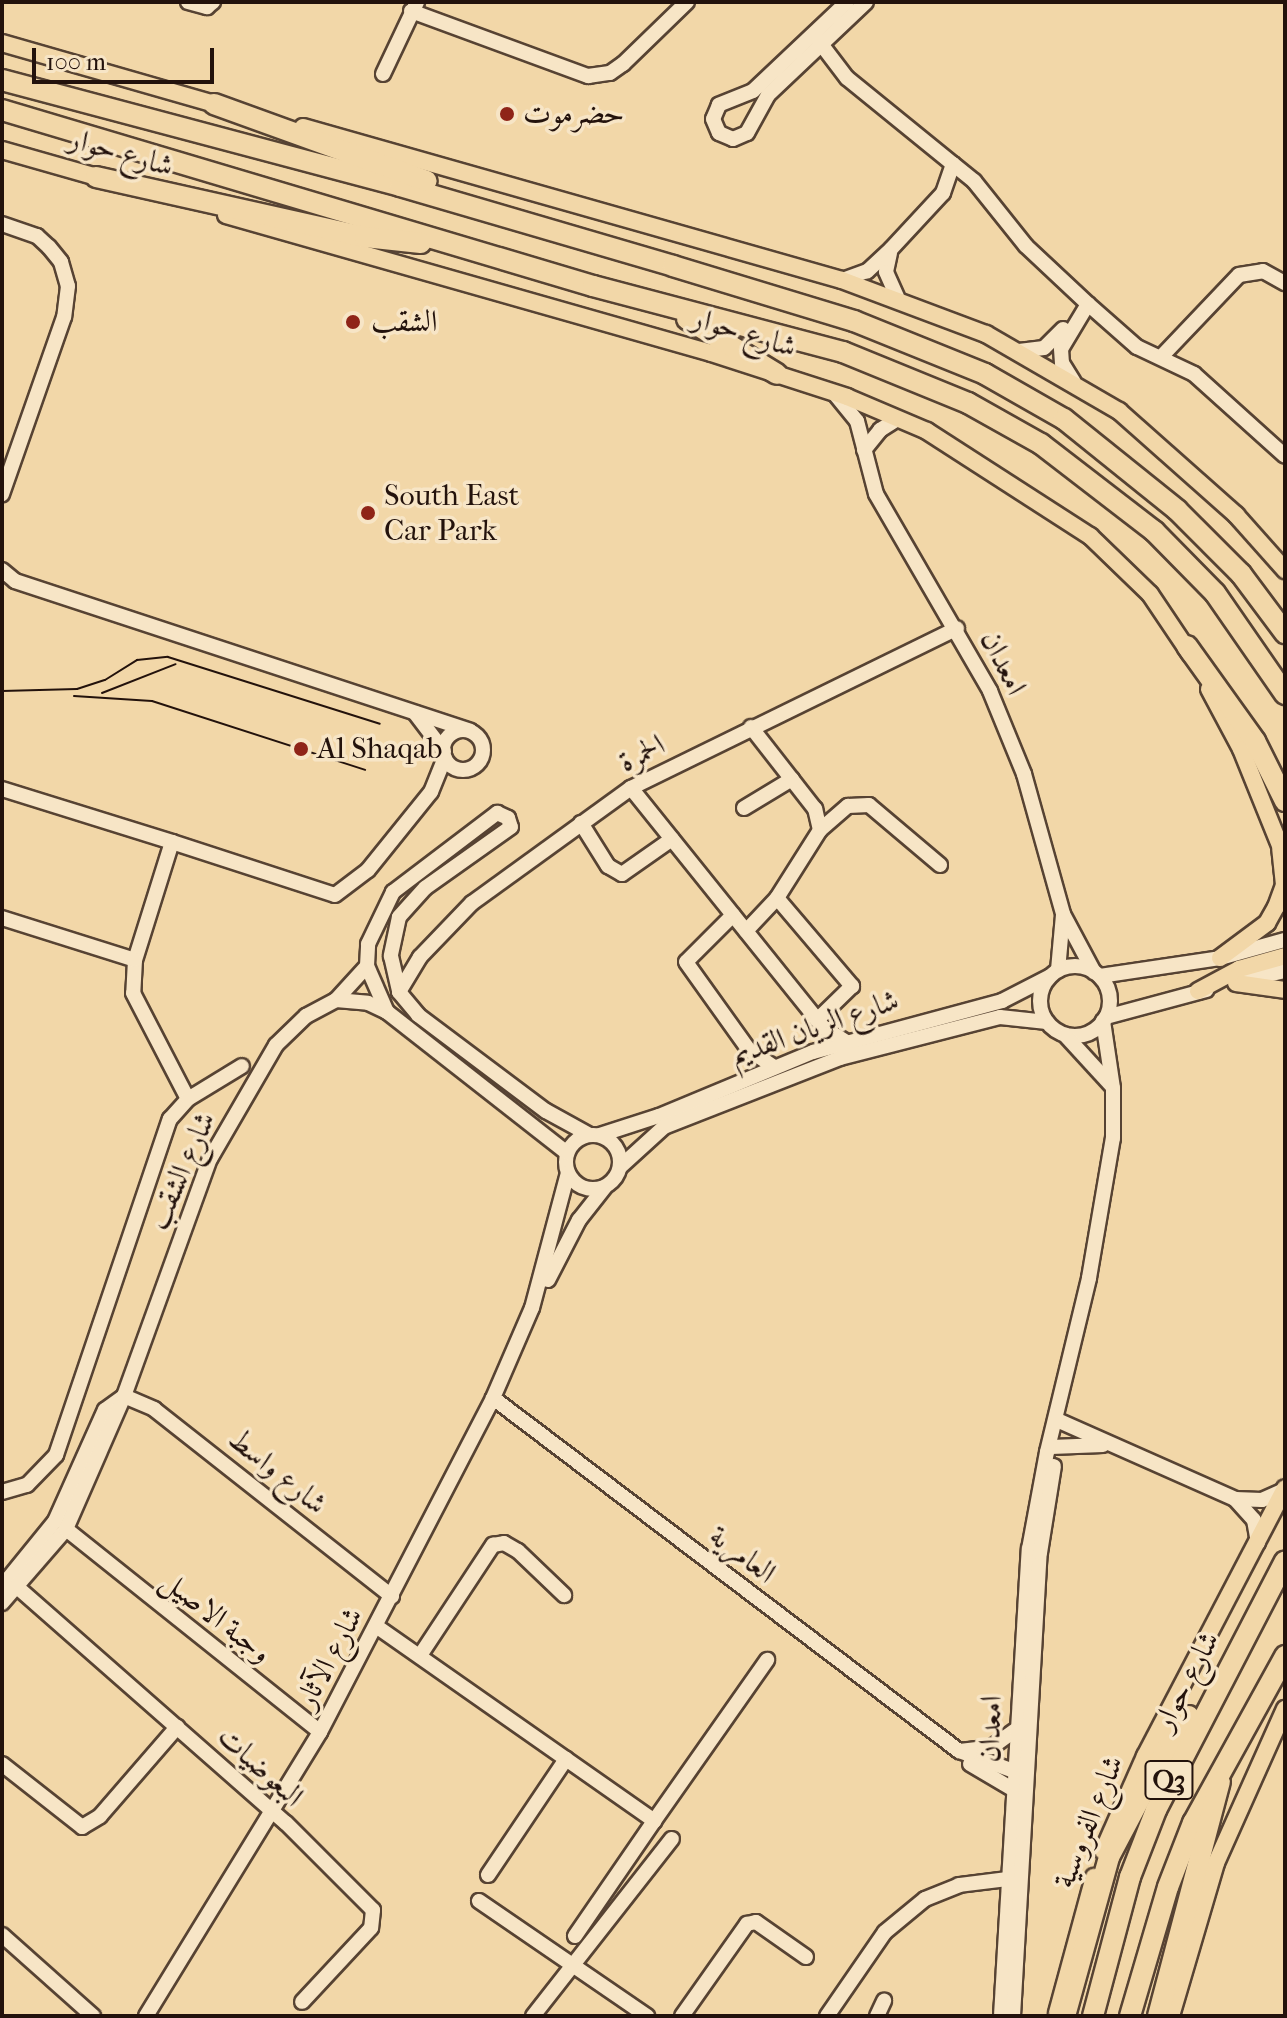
<!DOCTYPE html>
<html>
<head>
<meta charset="utf-8">
<style>
	body { margin:0 }
	#map { position:relative; width:1287px; height:2018px; overflow:hidden; background:#f2d7a8; font-family:"IM FELL French Canon",Amiri,serif }
	div>[style] { position:absolute }
	[style*='--x'] { left:calc(var(--x)*1px); top:calc(var(--y)*1px); width:calc(var(--w)*1px); rotate:calc(var(--a)*1deg) }
	.roads { filter:drop-shadow(2px 0 #574333) drop-shadow(-2px 0 #574333) drop-shadow(0 2px #574333) drop-shadow(0 -2px #574333) }
	.minor>* { height:14px; margin:-7px; padding:0 7px; transform-origin:7px; border-radius:7px; background:#f7e5c6 }
	.minor>.ring { margin:-7px; padding:0; box-sizing:content-box; background:none; border:14px solid #f7e5c6; border-radius:50% }
	.major>* { height:16px; margin:-8px; padding:0 8px; transform-origin:8px; border-radius:8px; background:#f2d7a8 }
	.highway>* { height:20px; margin:-10px; padding:0 10px; transform-origin:10px; border-radius:10px; background:#f2d7a8 }
	.tram>* { height:2px; margin:-1px; padding:0 1px; transform-origin:1px; border-radius:1px; background:#23120c }
	.dots>* { width:22px; height:22px; translate:-50% -50%; box-sizing:border-box; border:4px solid #f7e5c6; border-radius:50% }
	span { translate:-50% -50%; white-space:nowrap; text-align:center; line-height:1.15; -webkit-text-stroke:7px #f7e5c6; paint-order:stroke }
	.shield-label span { padding:2px 6px; background:#f7e5c6; border:2px solid; border-radius:6px; -webkit-text-stroke-width:0 }
	.shield-label { font-size:28px; color:#23120c; font-weight:700 }
	.poi-label { font-size:30px; color:#23120c }
	.left { translate:0 -50%; text-align:left }
	.street-label { font-size:30px; color:#23120c }
	.frame { position:absolute; inset:0; border:4px solid #23120c; pointer-events:none }
	.scale { position:absolute; left:32px; top:48px; width:182px; height:36px; box-sizing:border-box; border:4px solid #23120c; border-top:0; padding-left:10px; font-size:24px; line-height:28px; white-space:nowrap; color:#23120c; -webkit-text-stroke:6px #f7e5c6; paint-order:stroke }
</style>
</head>
<body>
<div id="map">
	<div class="roads">
		<div class="minor">
			<div style="--x:188;--y:2;--w:20;--a:15"></div>
			<div style="--x:207;--y:7;--w:8;--a:-40"></div>
			<div style="--x:847;--y:2;--w:129;--a:136.6"></div>
			<div style="--x:753;--y:91;--w:37;--a:158"></div>
			<div style="--x:719;--y:105;--w:15;--a:113"></div>
			<div style="--x:713;--y:119;--w:15;--a:67"></div>
			<div style="--x:719;--y:133;--w:15;--a:23"></div>
			<div style="--x:733;--y:139;--w:15;--a:-23"></div>
			<div style="--x:747;--y:133;--w:43;--a:-61.1"></div>
			<div style="--x:768;--y:95;--w:135;--a:-43.5"></div>
			<div style="--x:411;--y:11;--w:189;--a:20.2"></div>
			<div style="--x:588;--y:76;--w:22;--a:-8"></div>
			<div style="--x:610;--y:73;--w:16;--a:-35"></div>
			<div style="--x:623;--y:64;--w:89;--a:-44.1"></div>
			<div style="--x:818;--y:40;--w:48;--a:52.7"></div>
			<div style="--x:847;--y:78;--w:136;--a:39.1"></div>
			<div style="--x:953;--y:164;--w:31;--a:109"></div>
			<div style="--x:943;--y:193;--w:76;--a:132.9"></div>
			<div style="--x:891;--y:249;--w:33;--a:137"></div>
			<div style="--x:867;--y:271;--w:27;--a:160"></div>
			<div style="--x:383;--y:74;--w:80;--a:-64.7"></div>
			<div style="--x:953;--y:164;--w:27;--a:39"></div>
			<div style="--x:974;--y:181;--w:83;--a:51.3"></div>
			<div style="--x:1026;--y:246;--w:85;--a:43.1"></div>
			<div style="--x:1088;--y:304;--w:52;--a:121"></div>
			<div style="--x:1061;--y:349;--w:14;--a:86"></div>
			<div style="--x:1062;--y:363;--w:22;--a:58"></div>
			<div style="--x:2;--y:224;--w:37;--a:19"></div>
			<div style="--x:37;--y:236;--w:16;--a:43"></div>
			<div style="--x:49;--y:247;--w:19;--a:51"></div>
			<div style="--x:61;--y:262;--w:25;--a:74"></div>
			<div style="--x:68;--y:286;--w:31;--a:97"></div>
			<div style="--x:64;--y:317;--w:188;--a:109.3"></div>
			<div style="--x:890;--y:253;--w:19;--a:102"></div>
			<div style="--x:886;--y:272;--w:27;--a:66"></div>
			<div style="--x:1088;--y:304;--w:65;--a:41.3"></div>
			<div style="--x:1137;--y:347;--w:63;--a:25.3"></div>
			<div style="--x:1194;--y:374;--w:122;--a:42"></div>
			<div style="--x:1019;--y:351;--w:25;--a:-7"></div>
			<div style="--x:1044;--y:348;--w:27;--a:-45"></div>
			<div style="--x:1161;--y:357;--w:113;--a:-46.4"></div>
			<div style="--x:1239;--y:275;--w:24;--a:-9"></div>
			<div style="--x:1263;--y:271;--w:25;--a:29"></div>
			<div style="--x:835;--y:394;--w:35;--a:51"></div>
			<div style="--x:857;--y:421;--w:75;--a:75.4"></div>
			<div style="--x:876;--y:494;--w:228;--a:59.9"></div>
			<div style="--x:990;--y:691;--w:90;--a:67.7"></div>
			<div style="--x:1024;--y:774;--w:145;--a:74.4"></div>
			<div style="--x:1063;--y:914;--w:66;--a:61.9"></div>
			<div style="--x:864;--y:450;--w:26;--a:-51"></div>
			<div style="--x:880;--y:430;--w:19;--a:-32"></div>
			<div style="--x:2;--y:570;--w:17;--a:40"></div>
			<div style="--x:15;--y:581;--w:479;--a:18.2"></div>
			<div style="--x:415;--y:713;--w:48;--a:52.7"></div>
			<div class="ring" style="left:443px;top:730px;width:26px;height:26px"></div>
			<div style="--x:631;--y:788;--w:308;--a:51.2"></div>
			<div style="--x:824;--y:1028;--w:25;--a:32"></div>
			<div style="--x:2;--y:789;--w:178;--a:17.3"></div>
			<div style="--x:172;--y:842;--w:124;--a:107.4"></div>
			<div style="--x:135;--y:960;--w:33;--a:93"></div>
			<div style="--x:133;--y:993;--w:119;--a:62.6"></div>
			<div style="--x:744;--y:808;--w:56;--a:-31.1"></div>
			<div style="--x:581;--y:823;--w:51;--a:57.9"></div>
			<div style="--x:608;--y:866;--w:16;--a:30"></div>
			<div style="--x:622;--y:874;--w:61;--a:-35"></div>
			<div style="--x:820;--y:830;--w:37;--a:-41"></div>
			<div style="--x:848;--y:806;--w:21;--a:-3"></div>
			<div style="--x:869;--y:805;--w:93;--a:40.2"></div>
			<div style="--x:172;--y:842;--w:171;--a:18"></div>
			<div style="--x:335;--y:895;--w:41;--a:-37.1"></div>
			<div style="--x:368;--y:870;--w:100;--a:-51.1"></div>
			<div style="--x:431;--y:792;--w:37;--a:-68"></div>
			<div style="--x:777;--y:898;--w:116;--a:49.6"></div>
			<div style="--x:852;--y:986;--w:49;--a:135.8"></div>
			<div style="--x:733;--y:915;--w:66;--a:135"></div>
			<div style="--x:686;--y:962;--w:108;--a:54.4"></div>
			<div style="--x:749;--y:1050;--w:29;--a:34"></div>
			<div style="--x:2;--y:918;--w:139;--a:17.5"></div>
			<div style="--x:746;--y:931;--w:45;--a:-46.8"></div>
			<div style="--x:777;--y:898;--w:80;--a:-57.7"></div>
			<div style="--x:820;--y:830;--w:22;--a:-103"></div>
			<div style="--x:815;--y:809;--w:104;--a:-128"></div>
			<div class="ring" style="left:1040px;top:966px;width:56px;height:56px"></div>
			<div style="--x:1058;--y:970;--w:55;--a:-84.8"></div>
			<div style="--x:1100;--y:976;--w:121;--a:-8.5"></div>
			<div style="--x:1220;--y:958;--w:67;--a:-15.5"></div>
			<div style="--x:1238;--y:982;--w:48;--a:-13.2"></div>
			<div style="--x:399;--y:992;--w:41;--a:-59"></div>
			<div style="--x:420;--y:957;--w:75;--a:-46.1"></div>
			<div style="--x:472;--y:903;--w:196;--a:-35.9"></div>
			<div style="--x:631;--y:788;--w:363;--a:-26.1"></div>
			<div style="--x:336;--y:1000;--w:46;--a:-47.6"></div>
			<div style="--x:1106;--y:1017;--w:104;--a:-15.1"></div>
			<div style="--x:1065;--y:1035;--w:68;--a:47.4"></div>
			<div class="ring" style="left:566px;top:1135px;width:40px;height:40px"></div>
			<div style="--x:600;--y:1135;--w:62;--a:-17.9"></div>
			<div style="--x:659;--y:1116;--w:167;--a:-22.6"></div>
			<div style="--x:813;--y:1052;--w:196;--a:-15.1"></div>
			<div style="--x:1002;--y:1001;--w:53;--a:-27.1"></div>
			<div style="--x:567;--y:1153;--w:229;--a:-141.9"></div>
			<div style="--x:387;--y:1012;--w:50;--a:-113.5"></div>
			<div style="--x:367;--y:966;--w:22;--a:-87"></div>
			<div style="--x:368;--y:944;--w:58;--a:-64.3"></div>
			<div style="--x:393;--y:892;--w:131;--a:-37.2"></div>
			<div style="--x:497;--y:813;--w:12;--a:24"></div>
			<div style="--x:508;--y:818;--w:9;--a:72"></div>
			<div style="--x:511;--y:827;--w:105;--a:144.7"></div>
			<div style="--x:425;--y:888;--w:39;--a:132"></div>
			<div style="--x:399;--y:917;--w:40;--a:102"></div>
			<div style="--x:391;--y:956;--w:37;--a:77"></div>
			<div style="--x:399;--y:992;--w:30;--a:50"></div>
			<div style="--x:418;--y:1015;--w:160;--a:36.9"></div>
			<div style="--x:546;--y:1111;--w:48;--a:28.7"></div>
			<div style="--x:620;--y:1167;--w:59;--a:-42.3"></div>
			<div style="--x:664;--y:1127;--w:189;--a:-21.4"></div>
			<div style="--x:840;--y:1058;--w:165;--a:-14.4"></div>
			<div style="--x:1000;--y:1017;--w:47;--a:6.1"></div>
			<div style="--x:548;--y:1280;--w:68;--a:-62.7"></div>
			<div style="--x:579;--y:1220;--w:42;--a:-51.8"></div>
			<div style="--x:124;--y:1396;--w:33;--a:23"></div>
			<div style="--x:154;--y:1409;--w:303;--a:38.2"></div>
			<div style="--x:493;--y:1398;--w:585;--a:37.14"></div>
			<div style="--x:959;--y:1751;--w:67;--a:20.1"></div>
			<div style="--x:1057;--y:1420;--w:195;--a:23.9"></div>
			<div style="--x:1235;--y:1499;--w:27;--a:2"></div>
			<div style="--x:1262;--y:1500;--w:24;--a:-24"></div>
			<div style="--x:1051;--y:1447;--w:52;--a:-2.2"></div>
			<div style="--x:2;--y:1492;--w:26;--a:-16"></div>
			<div style="--x:27;--y:1485;--w:42;--a:-46"></div>
			<div style="--x:56;--y:1455;--w:355;--a:-71.3"></div>
			<div style="--x:170;--y:1119;--w:27;--a:-48"></div>
			<div style="--x:188;--y:1099;--w:63;--a:-31.4"></div>
			<div style="--x:1235;--y:1499;--w:28;--a:48"></div>
			<div style="--x:1254;--y:1520;--w:23;--a:80"></div>
			<div style="--x:66;--y:1529;--w:325;--a:38.6"></div>
			<div style="--x:8;--y:1579;--w:370;--a:41.3"></div>
			<div style="--x:286;--y:1823;--w:123;--a:45"></div>
			<div style="--x:373;--y:1910;--w:18;--a:96"></div>
			<div style="--x:371;--y:1928;--w:101;--a:133"></div>
			<div style="--x:4;--y:1584;--w:81;--a:-51"></div>
			<div style="--x:55;--y:1521;--w:122;--a:-65.8"></div>
			<div style="--x:105;--y:1410;--w:24;--a:-36"></div>
			<div style="--x:2;--y:1603;--w:98;--a:-49.1"></div>
			<div style="--x:66;--y:1529;--w:145;--a:-66.4"></div>
			<div style="--x:124;--y:1396;--w:252;--a:-70.1"></div>
			<div style="--x:210;--y:1159;--w:132;--a:-59.9"></div>
			<div style="--x:276;--y:1045;--w:42;--a:-44"></div>
			<div style="--x:306;--y:1016;--w:34;--a:-28"></div>
			<div style="--x:336;--y:1000;--w:32;--a:5"></div>
			<div style="--x:368;--y:1003;--w:21;--a:25"></div>
			<div style="--x:376;--y:1626;--w:340;--a:35"></div>
			<div style="--x:654;--y:1821;--w:197;--a:-54.9"></div>
			<div style="--x:421;--y:1654;--w:131;--a:-56.6"></div>
			<div style="--x:493;--y:1545;--w:11;--a:-10"></div>
			<div style="--x:504;--y:1543;--w:16;--a:30"></div>
			<div style="--x:518;--y:1551;--w:64;--a:43.7"></div>
			<div style="--x:960;--y:1751;--w:32;--a:-7"></div>
			<div style="--x:992;--y:1747;--w:27;--a:-36"></div>
			<div style="--x:2;--y:1764;--w:102;--a:38.2"></div>
			<div style="--x:82;--y:1827;--w:21;--a:-31"></div>
			<div style="--x:100;--y:1816;--w:118;--a:-49.1"></div>
			<div style="--x:970;--y:1764;--w:59;--a:30.5"></div>
			<div style="--x:488;--y:1875;--w:140;--a:-56.1"></div>
			<div style="--x:479;--y:1901;--w:204;--a:34.4"></div>
			<div style="--x:2;--y:1935;--w:122;--a:41.7"></div>
			<div style="--x:575;--y:1936;--w:140;--a:-55.5"></div>
			<div style="--x:146;--y:2016;--w:333;--a:-58.5"></div>
			<div style="--x:320;--y:1732;--w:376;--a:-62.6"></div>
			<div style="--x:493;--y:1398;--w:98;--a:-66.6"></div>
			<div style="--x:532;--y:1308;--w:140;--a:-75.1"></div>
			<div style="--x:533;--y:2016;--w:225;--a:-51.9"></div>
			<div style="--x:682;--y:2016;--w:113;--a:-54.8"></div>
			<div style="--x:747;--y:1924;--w:9;--a:-13"></div>
			<div style="--x:756;--y:1922;--w:61;--a:35"></div>
			<div style="--x:827;--y:2016;--w:102;--a:-55.4"></div>
			<div style="--x:885;--y:1932;--w:52;--a:-39.5"></div>
			<div style="--x:925;--y:1899;--w:37;--a:-22"></div>
			<div style="--x:959;--y:1885;--w:56;--a:-7.1"></div>
			<div style="--x:877;--y:2016;--w:17;--a:-65"></div>
			<div style="--x:1001;--y:2016;--w:468;--a:-86.6"></div>
			<div style="--x:1029;--y:1549;--w:99;--a:-79.5"></div>
			<div style="--x:1047;--y:1452;--w:179;--a:-76.4"></div>
			<div style="--x:1089;--y:1278;--w:142;--a:-80.3"></div>
			<div style="--x:1113;--y:1138;--w:50;--a:-90"></div>
			<div style="--x:1113;--y:1088;--w:68;--a:-98.5"></div>
			<div style="--x:1013;--y:2016;--w:464;--a:-86.7"></div>
			<div style="--x:1040;--y:1553;--w:88;--a:-80.9"></div>
		</div>
		<div class="major">
			<div style="--x:2;--y:43;--w:229;--a:16"></div>
			<div style="--x:303;--y:127;--w:560;--a:15.85"></div>
			<div style="--x:842;--y:280;--w:154;--a:20.6"></div>
			<div style="--x:986;--y:334;--w:154;--a:30.1"></div>
			<div style="--x:1119;--y:411;--w:157;--a:41.6"></div>
			<div style="--x:1236;--y:515;--w:74;--a:48.3"></div>
			<div style="--x:2;--y:150;--w:106;--a:15.9"></div>
			<div style="--x:226;--y:215;--w:504;--a:15.88"></div>
			<div style="--x:711;--y:353;--w:143;--a:17.9"></div>
			<div style="--x:847;--y:397;--w:87;--a:23"></div>
			<div style="--x:927;--y:431;--w:194;--a:32.8"></div>
			<div style="--x:1090;--y:536;--w:83;--a:44"></div>
			<div style="--x:1150;--y:594;--w:73;--a:56.1"></div>
			<div style="--x:1209;--y:689;--w:68;--a:61.9"></div>
			<div style="--x:1241;--y:749;--w:118;--a:68"></div>
			<div style="--x:1220;--y:958;--w:59;--a:-36.7"></div>
			<div style="--x:1267;--y:923;--w:18;--a:-61"></div>
			<div style="--x:1276;--y:907;--w:23;--a:-70"></div>
			<div style="--x:1284;--y:885;--w:36;--a:-96"></div>
			<div style="--x:1236;--y:983;--w:49;--a:8.1"></div>
			<div style="--x:1198;--y:991;--w:47;--a:-28.2"></div>
			<div style="--x:1239;--y:969;--w:48;--a:-15.8"></div>
			<div style="--x:1103;--y:1851;--w:104;--a:-66.1"></div>
			<div style="--x:1145;--y:1756;--w:302;--a:-62.4"></div>
			<div style="--x:1057;--y:2013;--w:141;--a:-74.8"></div>
			<div style="--x:1171;--y:2016;--w:159;--a:-73.6"></div>
			<div style="--x:1216;--y:1863;--w:169;--a:-65.9"></div>
		</div>
		<div class="highway">
			<div style="--x:2;--y:80;--w:412;--a:14.9"></div>
			<div style="--x:400;--y:186;--w:284;--a:16.3"></div>
			<div style="--x:673;--y:266;--w:189;--a:16.9"></div>
			<div style="--x:854;--y:321;--w:141;--a:22"></div>
			<div style="--x:985;--y:374;--w:91;--a:29.7"></div>
			<div style="--x:1064;--y:419;--w:145;--a:38.8"></div>
			<div style="--x:1177;--y:510;--w:91;--a:45"></div>
			<div style="--x:1241;--y:574;--w:74;--a:53.3"></div>
			<div style="--x:214;--y:104;--w:226;--a:19.9"></div>
			<div style="--x:2;--y:110;--w:617;--a:16.58"></div>
			<div style="--x:593;--y:286;--w:259;--a:14.8"></div>
			<div style="--x:843;--y:352;--w:135;--a:22.2"></div>
			<div style="--x:968;--y:403;--w:84;--a:29.3"></div>
			<div style="--x:1041;--y:444;--w:143;--a:37.6"></div>
			<div style="--x:1154;--y:531;--w:87;--a:45.5"></div>
			<div style="--x:1215;--y:593;--w:123;--a:55.3"></div>
			<div style="--x:96;--y:177;--w:276;--a:12.6"></div>
			<div style="--x:365;--y:237;--w:56;--a:6.1"></div>
			<div style="--x:687;--y:319;--w:105;--a:31.4"></div>
			<div style="--x:1187;--y:646;--w:117;--a:54.4"></div>
			<div style="--x:1255;--y:741;--w:67;--a:63.4"></div>
			<div style="--x:1065;--y:2016;--w:165;--a:-74.5"></div>
			<div style="--x:1109;--y:1857;--w:130;--a:-62.1"></div>
			<div style="--x:1170;--y:1742;--w:32;--a:-54"></div>
			<div style="--x:1093;--y:2016;--w:144;--a:-75.1"></div>
			<div style="--x:1130;--y:1877;--w:72;--a:-68.8"></div>
			<div style="--x:1156;--y:1810;--w:280;--a:-62.6"></div>
			<div style="--x:1130;--y:2016;--w:134;--a:-73.6"></div>
			<div style="--x:1168;--y:1887;--w:69;--a:-68.7"></div>
			<div style="--x:1193;--y:1823;--w:191;--a:-61.1"></div>
			<div style="--x:1158;--y:2016;--w:242;--a:-75.2"></div>
		</div>
	</div>
	<div class="tram">
		<div style="--x:2;--y:691;--w:75;--a:-1.5"></div>
		<div style="--x:77;--y:689;--w:29;--a:-18"></div>
		<div style="--x:105;--y:680;--w:38;--a:-32"></div>
		<div style="--x:137;--y:660;--w:31;--a:-6"></div>
		<div style="--x:168;--y:657;--w:222;--a:17.5"></div>
		<div style="--x:102;--y:693;--w:79;--a:-21.4"></div>
		<div style="--x:74;--y:696;--w:78;--a:3.7"></div>
		<div style="--x:152;--y:701;--w:224;--a:17.9"></div>
	</div>
	<div class="dots">
		<div style="left:507px;top:114px;background:#8f2418"></div>
		<div style="left:353px;top:322px;background:#8f2418"></div>
		<div style="left:368px;top:513px;background:#8f2418"></div>
		<div style="left:301px;top:749px;background:#8f2418"></div>
	</div>
	<div class="shield-label">
		<span style="left:1169px;top:1780px">Q3</span>
	</div>
	<div class="poi-label">
		<span class="left" style="left:523px;top:114px">حضرموت</span>
		<span class="left" style="left:371px;top:322px">الشقب</span>
		<span class="left" style="left:384px;top:513px">South East<br>Car Park</span>
		<span class="left" style="left:317px;top:749px">Al Shaqab</span>
	</div>
	<div class="street-label">
		<span style="left:121px;top:153px;rotate:16deg">شارع حوار</span>
		<span style="left:744px;top:333px;rotate:17deg">شارع حوار</span>
		<span style="left:1003px;top:663px;rotate:64deg">امعدان</span>
		<span style="left:642px;top:754px;rotate:-28deg">الحمرة</span>
		<span style="left:815px;top:1028px;rotate:-19deg">شارع الريان القديم</span>
		<span style="left:182px;top:1171px;rotate:-66deg">شارع الشقب</span>
		<span style="left:277px;top:1472px;rotate:39deg">شارع واسط</span>
		<span style="left:742px;top:1555px;rotate:37deg">العامرية</span>
		<span style="left:216px;top:1617px;rotate:38deg">وجبة الاصيل</span>
		<span style="left:330px;top:1658px;rotate:-62deg">شارع الآثار</span>
		<span style="left:1187px;top:1681px;rotate:-62deg">شارع حوار</span>
		<span style="left:991px;top:1729px;rotate:-88deg">امعدان</span>
		<span style="left:260px;top:1767px;rotate:42deg">البعوضيات</span>
		<span style="left:1089px;top:1822px;rotate:-68deg">شارع الفروسية</span>
	</div>
	<div class="frame"></div>
	<div class="scale">100 m</div>
</div>
</body>
</html>
